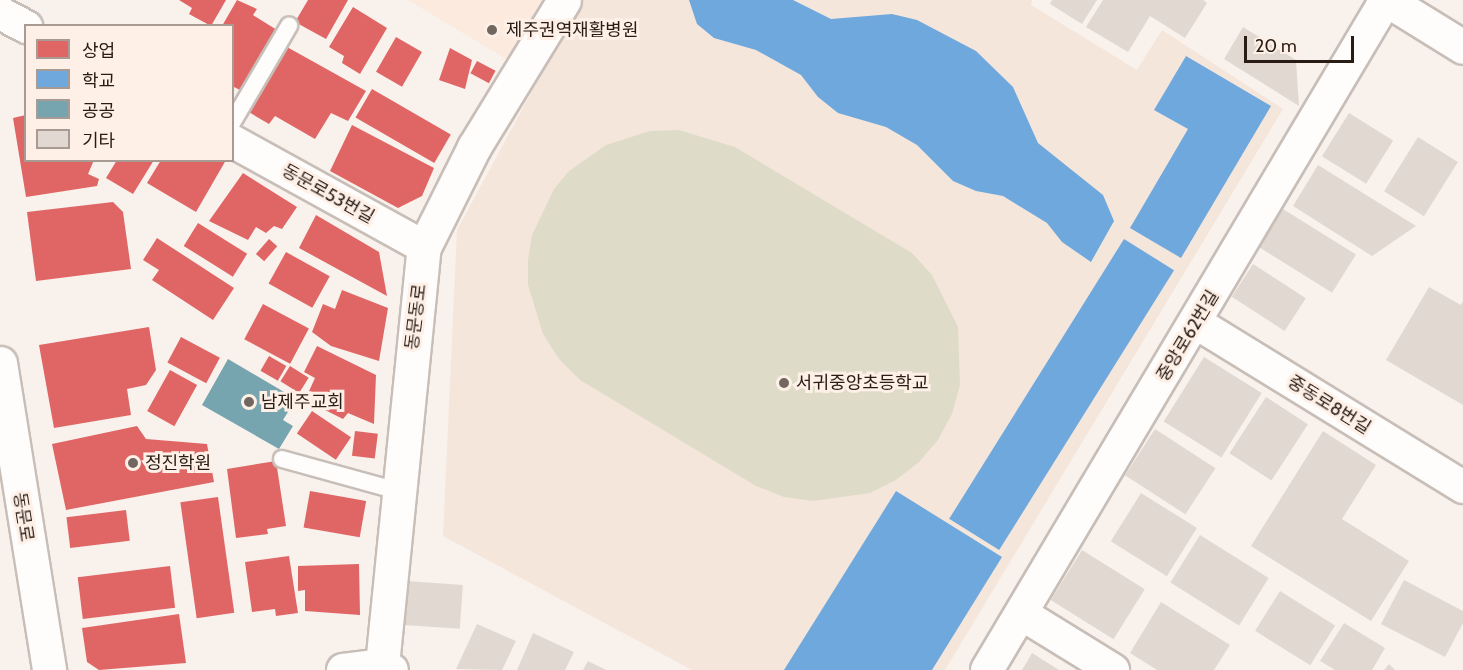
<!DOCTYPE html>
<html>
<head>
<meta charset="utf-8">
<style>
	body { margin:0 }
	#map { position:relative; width:1463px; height:670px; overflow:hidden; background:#f9f1ec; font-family:Cabin,"Noto Sans KR",sans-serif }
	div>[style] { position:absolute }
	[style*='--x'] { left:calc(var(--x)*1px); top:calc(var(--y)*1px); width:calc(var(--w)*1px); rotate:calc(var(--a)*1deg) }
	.built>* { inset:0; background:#fceadf }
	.education>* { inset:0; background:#f5e6dc }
	.green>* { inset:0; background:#dedcc9 }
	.shops>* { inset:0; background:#e06666; transform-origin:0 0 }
	.schools>* { inset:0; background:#6fa8dc; transform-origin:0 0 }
	.public>* { inset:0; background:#76a5af }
	.building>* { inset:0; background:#e1d8d1; transform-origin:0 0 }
	.roads { filter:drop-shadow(2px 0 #c8beb8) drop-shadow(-2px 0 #c8beb8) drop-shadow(0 2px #c8beb8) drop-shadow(0 -2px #c8beb8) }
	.lane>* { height:16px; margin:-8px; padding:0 8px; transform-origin:8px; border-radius:8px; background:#fefdfc }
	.street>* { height:32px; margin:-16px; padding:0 16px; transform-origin:16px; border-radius:16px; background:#fefdfc }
	.secondary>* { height:33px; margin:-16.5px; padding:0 16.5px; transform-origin:16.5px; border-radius:16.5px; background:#fefdfc }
	.dots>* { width:16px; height:16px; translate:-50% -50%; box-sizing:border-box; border:3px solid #fef0e7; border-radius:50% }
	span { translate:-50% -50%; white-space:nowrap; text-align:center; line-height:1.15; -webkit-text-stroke:6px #fef0e7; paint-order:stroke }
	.poi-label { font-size:18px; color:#281c14 }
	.left { translate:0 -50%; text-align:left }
	.street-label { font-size:18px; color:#281c14 }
	.legend { position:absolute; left:24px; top:24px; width:210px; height:138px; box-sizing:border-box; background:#fef0e7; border:2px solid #a89b93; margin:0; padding:8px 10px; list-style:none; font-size:18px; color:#281c14 }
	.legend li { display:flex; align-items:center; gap:12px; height:30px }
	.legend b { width:30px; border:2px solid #a89b93 }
	.scale { position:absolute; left:1244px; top:36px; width:110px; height:27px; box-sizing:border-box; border:3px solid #281c14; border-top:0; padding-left:8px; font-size:18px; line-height:21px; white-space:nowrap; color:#281c14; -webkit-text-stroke:4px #fef0e7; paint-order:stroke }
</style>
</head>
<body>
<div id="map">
	<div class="built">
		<div style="clip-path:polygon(408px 0,542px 0,508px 60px)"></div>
	</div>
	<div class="education">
		<div style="clip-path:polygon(581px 0,1032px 0,1031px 5px,1137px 70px,1162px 30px,1283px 109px,945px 670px,692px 670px,443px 536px,457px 230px)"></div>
	</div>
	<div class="green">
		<div style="clip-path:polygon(679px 130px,735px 147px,912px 253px,932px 275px,958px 327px,960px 385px,952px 414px,938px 440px,919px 462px,896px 480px,870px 493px,813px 501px,784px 497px,756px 486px,580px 380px,559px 359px,543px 334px,528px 285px,528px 260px,532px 235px,554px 189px,569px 171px,606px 145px,650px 131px)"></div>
	</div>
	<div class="shops">
		<div style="clip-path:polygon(179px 0,226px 0,211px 26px,189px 14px,192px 8px)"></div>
		<div style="clip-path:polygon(237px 0,257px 9px,253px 15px,277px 30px,240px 90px,232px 86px,232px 26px,222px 26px)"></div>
		<div style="clip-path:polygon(308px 0,348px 0,326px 39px,295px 22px)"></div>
		<div style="clip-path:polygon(353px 7px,387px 28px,360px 74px,342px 63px,344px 56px,329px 47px)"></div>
		<div style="left:396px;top:37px;width:30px;height:40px;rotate:30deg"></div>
		<div style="clip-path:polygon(287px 47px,366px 91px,348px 121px,331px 113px,315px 139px,275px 116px,269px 124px,247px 111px)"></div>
		<div style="clip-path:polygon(450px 48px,472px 60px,465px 89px,439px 80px)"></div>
		<div style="left:477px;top:61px;width:21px;height:14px;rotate:28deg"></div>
		<div style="left:372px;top:89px;width:91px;height:33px;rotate:30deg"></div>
		<div style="clip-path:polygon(26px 115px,26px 160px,94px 160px,88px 174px,99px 179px,97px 186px,26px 197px,13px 118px)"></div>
		<div style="clip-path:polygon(352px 125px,434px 168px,422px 196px,398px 208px,330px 171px)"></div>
		<div style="clip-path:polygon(117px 160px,154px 160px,133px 194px,106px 178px)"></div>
		<div style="clip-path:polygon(161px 160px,226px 160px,196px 212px,147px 183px)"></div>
		<div style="clip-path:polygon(243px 173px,297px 207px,282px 229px,274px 226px,266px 233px,256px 227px,248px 240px,209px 221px)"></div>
		<div style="clip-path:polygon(113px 202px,123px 212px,131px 269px,36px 281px,27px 212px)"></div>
		<div style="clip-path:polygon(316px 215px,379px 252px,387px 296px,299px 248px)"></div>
		<div style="left:198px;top:223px;width:58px;height:27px;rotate:32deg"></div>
		<div style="clip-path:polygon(157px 238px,234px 288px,213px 320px,152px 280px,159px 270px,143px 260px)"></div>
		<div style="left:269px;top:239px;width:11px;height:20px;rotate:41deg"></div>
		<div style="left:286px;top:252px;width:50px;height:36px;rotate:29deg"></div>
		<div style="clip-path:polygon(342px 290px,388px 308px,379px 361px,331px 346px,312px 332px,323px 304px,335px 309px)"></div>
		<div style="left:263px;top:304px;width:52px;height:40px;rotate:28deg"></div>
		<div style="clip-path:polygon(149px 327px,156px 370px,146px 385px,127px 389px,131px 415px,54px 428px,39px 345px)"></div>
		<div style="left:181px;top:337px;width:44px;height:29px;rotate:28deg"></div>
		<div style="clip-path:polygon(317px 346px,376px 375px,374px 424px,348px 413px,343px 419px,305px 400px,315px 378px,304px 372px)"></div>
		<div style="left:269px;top:356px;width:20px;height:17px;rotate:30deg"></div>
		<div style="left:290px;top:366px;width:22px;height:18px;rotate:32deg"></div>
		<div style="left:170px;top:370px;width:31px;height:47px;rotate:29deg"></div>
		<div style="left:312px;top:411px;width:47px;height:27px;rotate:34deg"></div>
		<div style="clip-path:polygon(137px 426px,146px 439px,207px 444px,214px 482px,66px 510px,52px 444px)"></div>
		<div style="left:355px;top:431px;width:23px;height:25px;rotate:7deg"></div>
		<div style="clip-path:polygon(276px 461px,286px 526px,267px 529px,268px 534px,236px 538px,227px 469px)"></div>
		<div style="left:310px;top:491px;width:57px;height:37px;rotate:10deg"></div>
		<div style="left:218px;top:497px;width:117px;height:38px;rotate:82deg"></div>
		<div style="left:126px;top:510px;width:31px;height:60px;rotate:83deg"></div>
		<div style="clip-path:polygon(289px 556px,298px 613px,276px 616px,275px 609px,252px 612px,245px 562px)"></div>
		<div style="clip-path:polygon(359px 564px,360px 615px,305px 611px,305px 590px,298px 591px,298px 566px)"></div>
		<div style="left:170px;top:566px;width:42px;height:93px;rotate:83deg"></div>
		<div style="clip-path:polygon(179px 614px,186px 663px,99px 670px,87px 662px,82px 628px)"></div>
	</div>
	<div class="schools">
		<div style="clip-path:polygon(689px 0,793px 0,831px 19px,892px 14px,917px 20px,976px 51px,1013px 87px,1038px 143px,1103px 195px,1114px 221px,1091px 262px,1062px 242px,1047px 223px,1003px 196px,976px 191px,953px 181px,917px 145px,886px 127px,838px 113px,818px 97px,801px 75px,756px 50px,714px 38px,697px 24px)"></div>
		<div style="clip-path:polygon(1186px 56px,1271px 106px,1181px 258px,1130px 228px,1188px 129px,1154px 110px)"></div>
		<div style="left:1124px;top:239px;width:59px;height:330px;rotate:32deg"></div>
		<div style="clip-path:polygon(896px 491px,1002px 557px,932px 670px,784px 670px)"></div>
	</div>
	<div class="public">
		<div style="clip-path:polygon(228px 359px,296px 399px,283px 420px,293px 426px,279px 449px,202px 405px)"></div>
	</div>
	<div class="building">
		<div style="clip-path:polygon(1052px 0,1097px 0,1082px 24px,1050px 4px)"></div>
		<div style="clip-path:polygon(1103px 0,1203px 0,1207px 3px,1185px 38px,1150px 16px,1128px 52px,1086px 27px)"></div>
		<div style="clip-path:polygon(1243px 27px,1296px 60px,1299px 106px,1224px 59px)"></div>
		<div style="left:1349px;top:113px;width:52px;height:51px;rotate:32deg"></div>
		<div style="left:1418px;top:137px;width:47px;height:64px;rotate:32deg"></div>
		<div style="clip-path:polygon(1318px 165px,1416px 226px,1372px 256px,1293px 206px)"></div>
		<div style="left:1283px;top:209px;width:86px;height:45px;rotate:32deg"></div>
		<div style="left:1253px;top:264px;width:63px;height:39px;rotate:33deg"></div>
		<div style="clip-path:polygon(1429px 287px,1461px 305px,1463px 301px,1463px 405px,1386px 360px)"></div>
		<div style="left:1204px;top:357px;width:68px;height:76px;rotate:32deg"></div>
		<div style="left:1266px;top:397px;width:50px;height:67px;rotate:33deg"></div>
		<div style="left:1155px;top:429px;width:72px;height:55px;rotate:33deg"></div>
		<div style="clip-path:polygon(1323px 431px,1376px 465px,1342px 519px,1409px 561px,1371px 621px,1251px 546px)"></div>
		<div style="left:1141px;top:493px;width:66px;height:57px;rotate:32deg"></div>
		<div style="left:1200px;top:535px;width:81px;height:56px;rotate:32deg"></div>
		<div style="left:1082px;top:550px;width:74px;height:59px;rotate:32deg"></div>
		<div style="clip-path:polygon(1404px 580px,1463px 611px,1463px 623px,1445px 657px,1381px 624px)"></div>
		<div style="left:407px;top:581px;width:56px;height:44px;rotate:4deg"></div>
		<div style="left:1280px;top:591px;width:65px;height:47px;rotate:32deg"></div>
		<div style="clip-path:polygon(1161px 602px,1230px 645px,1214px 670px,1157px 670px,1130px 653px)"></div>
		<div style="clip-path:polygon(1344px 623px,1385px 648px,1372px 670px,1335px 670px,1320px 661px)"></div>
		<div style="clip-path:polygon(477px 624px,516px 641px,502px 670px,456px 669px)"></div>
		<div style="clip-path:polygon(533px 633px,574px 652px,565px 670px,517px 670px)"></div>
		<div style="clip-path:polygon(1032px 653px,1059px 670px,1022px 670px)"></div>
		<div style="clip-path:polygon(588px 661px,606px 670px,583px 670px)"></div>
		<div style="clip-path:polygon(1389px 664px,1395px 670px,1384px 670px)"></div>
	</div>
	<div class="roads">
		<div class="lane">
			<div style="--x:232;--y:123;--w:113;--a:-59.6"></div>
			<div style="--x:282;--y:459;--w:120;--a:15.4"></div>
		</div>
		<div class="street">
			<div style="--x:0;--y:13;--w:30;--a:28"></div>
			<div style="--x:232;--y:141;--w:219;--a:28.9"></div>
			<div style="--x:1195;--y:322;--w:315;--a:31.6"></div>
			<div style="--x:1022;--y:614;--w:107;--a:31.6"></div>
			<div style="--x:343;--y:670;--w:39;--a:-7"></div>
			<div style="--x:382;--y:665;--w:11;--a:27"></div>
			<div style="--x:987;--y:670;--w:780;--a:-59.23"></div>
		</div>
		<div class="secondary">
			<div style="--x:1387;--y:0;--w:89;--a:31.7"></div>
			<div style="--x:0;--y:363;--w:311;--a:80.9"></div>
			<div style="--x:382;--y:665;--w:420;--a:-84.3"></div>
			<div style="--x:424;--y:247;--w:112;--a:-63.4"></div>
			<div style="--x:474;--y:147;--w:172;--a:-58.5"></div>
		</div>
	</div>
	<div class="dots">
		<div style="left:492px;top:30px;background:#716760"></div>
		<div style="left:784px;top:383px;background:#716760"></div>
		<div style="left:249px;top:402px;background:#716760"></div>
		<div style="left:133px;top:463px;background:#716760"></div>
	</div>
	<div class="poi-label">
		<span class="left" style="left:506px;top:30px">제주권역재활병원</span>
		<span class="left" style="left:796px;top:383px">서귀중앙초등학교</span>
		<span class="left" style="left:261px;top:402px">남제주교회</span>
		<span class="left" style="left:145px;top:463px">정진학원</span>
	</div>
	<div class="street-label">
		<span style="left:328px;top:194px;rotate:29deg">동문로53번길</span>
		<span style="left:416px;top:317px;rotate:-83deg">동문동로</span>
		<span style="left:1188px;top:336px;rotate:-59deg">중앙로62번길</span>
		<span style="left:1329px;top:405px;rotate:32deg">중동로8번길</span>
		<span style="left:23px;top:517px;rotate:81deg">동문로</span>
	</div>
	<ul class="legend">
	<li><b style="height:16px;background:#e06666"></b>상업</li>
	<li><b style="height:16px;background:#6fa8dc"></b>학교</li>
	<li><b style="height:16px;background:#76a5af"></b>공공</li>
	<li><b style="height:16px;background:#e1d8d1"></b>기타</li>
	</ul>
	<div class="scale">20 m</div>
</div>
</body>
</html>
